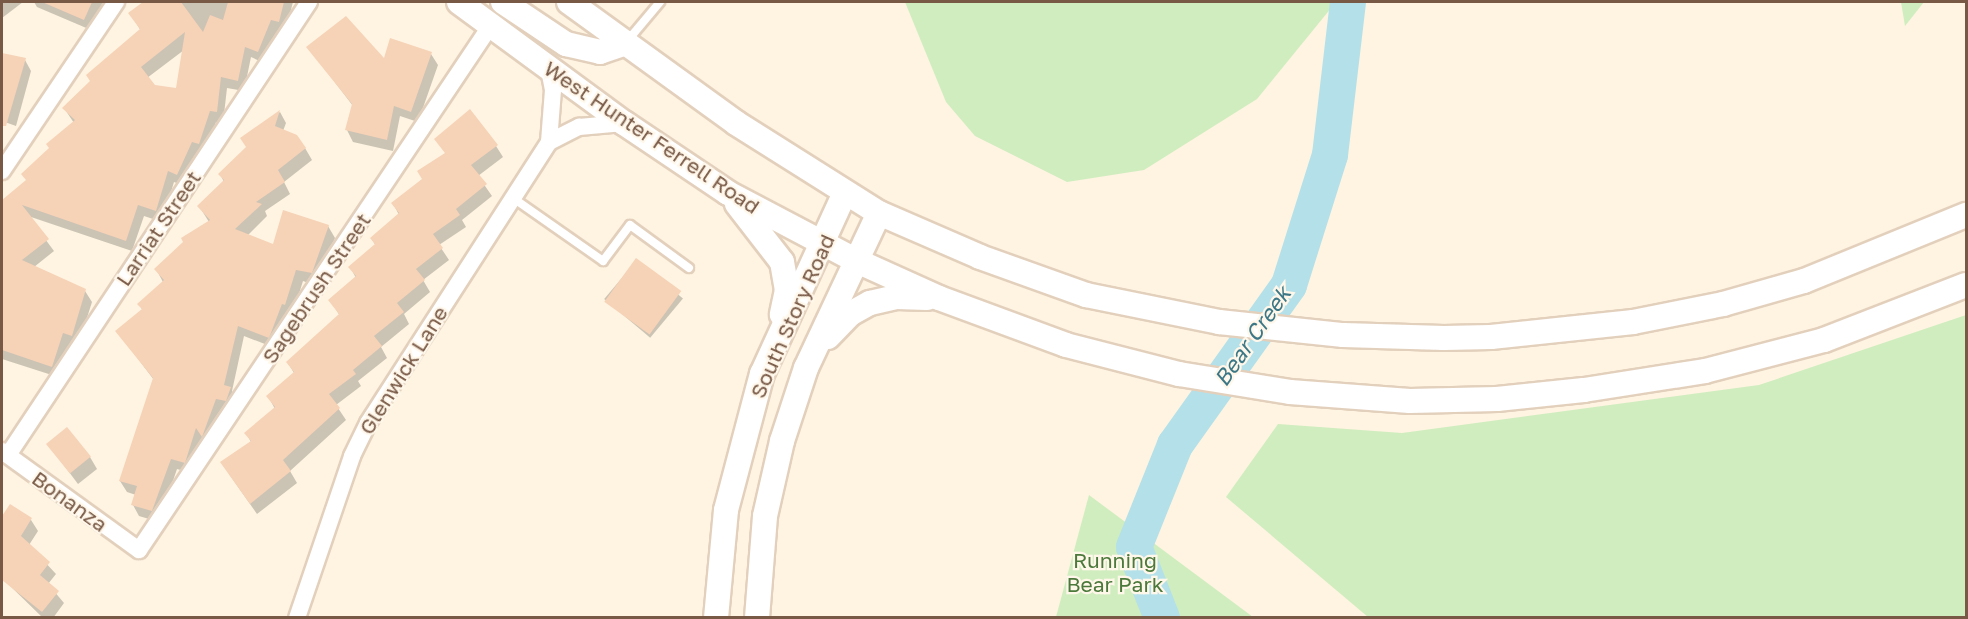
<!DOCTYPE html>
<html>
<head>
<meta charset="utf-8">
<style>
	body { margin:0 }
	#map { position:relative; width:1968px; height:619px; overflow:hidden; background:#fef4e1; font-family:"Golos Text",sans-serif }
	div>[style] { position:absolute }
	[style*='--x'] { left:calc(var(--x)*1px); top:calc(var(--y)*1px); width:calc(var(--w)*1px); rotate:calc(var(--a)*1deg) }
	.green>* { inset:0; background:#d0edbf }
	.shadow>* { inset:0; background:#0003; transform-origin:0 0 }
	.river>* { height:36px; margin:-18px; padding:0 18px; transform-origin:18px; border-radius:18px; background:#b4e0e9 }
	.building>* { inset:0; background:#f6d2b7; transform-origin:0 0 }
	.roads { filter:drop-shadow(2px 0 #e3d0bc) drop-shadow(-2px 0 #e3d0bc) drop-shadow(0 2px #e3d0bc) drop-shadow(0 -2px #e3d0bc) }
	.service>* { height:8px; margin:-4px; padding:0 4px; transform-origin:4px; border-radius:4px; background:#fff }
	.minor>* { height:16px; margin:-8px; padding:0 8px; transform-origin:8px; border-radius:8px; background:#fff }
	.secondary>* { height:24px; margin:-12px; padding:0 12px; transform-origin:12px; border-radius:12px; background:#fff }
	span { translate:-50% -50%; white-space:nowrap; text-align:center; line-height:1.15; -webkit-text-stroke:4.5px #fff7ea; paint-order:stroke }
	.street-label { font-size:21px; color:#785946 }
	.park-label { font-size:21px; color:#4b793b }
	.water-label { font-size:22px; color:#3b7786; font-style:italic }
	.frame { position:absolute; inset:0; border:3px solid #785946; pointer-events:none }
</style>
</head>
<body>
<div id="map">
	<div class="green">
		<div style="clip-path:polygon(905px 2px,1336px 2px,1257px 99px,1144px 170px,1067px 182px,975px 136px,946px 102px)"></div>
		<div style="clip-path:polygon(1901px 2px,1924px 2px,1905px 26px)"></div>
		<div style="clip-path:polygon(1966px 315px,1966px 617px,1368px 617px,1226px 497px,1278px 424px,1402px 433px,1759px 385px)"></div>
		<div style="clip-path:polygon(1089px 495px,1253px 617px,1056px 617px)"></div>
	</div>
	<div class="shadow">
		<div style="clip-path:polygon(2px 2px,23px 2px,2px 18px)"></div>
		<div style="clip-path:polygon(34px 2px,103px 2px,91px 30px,37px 7px)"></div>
		<div style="clip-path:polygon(evenodd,145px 2px,235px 2px,243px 11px,244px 2px,293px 2px,285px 33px,278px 31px,264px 63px,251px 57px,244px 91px,227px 88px,223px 123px,216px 122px,205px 155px,198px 153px,184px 186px,174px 182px,162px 222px,144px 216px,132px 251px,28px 216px,54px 251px,34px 267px,85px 291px,92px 302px,78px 346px,70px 344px,58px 377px,2px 359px,2px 220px,8px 215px,2px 202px,27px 181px,74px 123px,64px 108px,141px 31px,130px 13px,145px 2px,184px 50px,177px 89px,154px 86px,147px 78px,184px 50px)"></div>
		<div style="clip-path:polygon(308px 47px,384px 61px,431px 54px,438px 65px,418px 122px,400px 116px,393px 151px,353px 142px,347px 130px,353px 106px)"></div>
		<div style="clip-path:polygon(2px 54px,25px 60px,31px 71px,16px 126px,2px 121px)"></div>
		<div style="clip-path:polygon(280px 112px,286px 123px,283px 131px,305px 148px,312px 160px,284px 182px,290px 194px,265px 211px,267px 216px,247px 236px,273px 246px,328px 226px,335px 238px,317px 286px,303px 281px,292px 316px,275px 348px,244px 336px,232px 391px,236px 400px,232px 412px,222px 409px,209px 446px,203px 437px,191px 473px,177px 469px,159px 522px,139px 516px,133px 505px,136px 495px,127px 492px,120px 481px,154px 380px,117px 331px,143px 311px,139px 304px,163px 282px,156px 269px,209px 222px,199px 206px,224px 182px,220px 174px,248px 148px,242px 138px)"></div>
		<div style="clip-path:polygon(436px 139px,496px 146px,503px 157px,478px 176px,492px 196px,462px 220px,466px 227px,439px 245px,449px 260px,423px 280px,430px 292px,404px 314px,409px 324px,381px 347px,387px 358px,358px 381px,361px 386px,336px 405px,346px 420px,290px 471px,297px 483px,257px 514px,229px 474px,251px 442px,246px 433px,275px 409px,268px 396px,294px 373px,288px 363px,340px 316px,330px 300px,356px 278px,350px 267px,376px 246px,371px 238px,399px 215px,393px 203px,423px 179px,446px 154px)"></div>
		<div style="left:637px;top:260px;width:60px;height:51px;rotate:40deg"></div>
		<div style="clip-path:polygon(48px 444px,90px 457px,97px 469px,78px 484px)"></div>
		<div style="clip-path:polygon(10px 506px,31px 520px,38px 531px,29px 545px,56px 574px,48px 584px,64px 603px,53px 618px,43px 618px,2px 578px,2px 519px)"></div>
	</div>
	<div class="river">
		<div style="--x:1162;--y:618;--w:76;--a:-111.5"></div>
		<div style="--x:1134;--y:547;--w:110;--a:-68.1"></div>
		<div style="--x:1175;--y:445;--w:196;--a:-54.5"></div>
		<div style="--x:1289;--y:285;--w:136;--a:-72.5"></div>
		<div style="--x:1330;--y:155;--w:154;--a:-83.3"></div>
	</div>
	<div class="building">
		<div style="clip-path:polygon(42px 2px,92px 2px,84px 20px)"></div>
		<div style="clip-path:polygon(evenodd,143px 2px,181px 2px,203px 32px,210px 15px,223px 20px,228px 2px,284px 2px,279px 22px,271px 20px,258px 52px,245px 47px,238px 81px,221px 77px,217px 112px,210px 111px,199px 144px,192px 142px,177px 175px,168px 171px,156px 211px,138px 205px,126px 241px,22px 205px,49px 239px,22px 260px,86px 289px,72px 336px,63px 333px,52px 367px,2px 350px,2px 200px,26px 180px,21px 174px,49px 148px,46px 144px,75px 120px,62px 108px,90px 81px,86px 75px,140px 29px,128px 13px,143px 2px,185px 32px,176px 88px,155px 85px,141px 67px,185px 32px)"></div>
		<div style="clip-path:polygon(346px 16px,384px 58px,390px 38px,432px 52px,411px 112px,394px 106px,387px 140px,345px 130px,352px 104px,306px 47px)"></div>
		<div style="clip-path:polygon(2px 53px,26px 58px,6px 126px,2px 126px)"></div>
		<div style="clip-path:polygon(470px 109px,498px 145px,471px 165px,487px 184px,456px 209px,460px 215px,433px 234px,443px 248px,416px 269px,425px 280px,397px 303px,404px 312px,374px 336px,382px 346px,353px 370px,356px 374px,329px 394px,340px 408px,283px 460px,291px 471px,250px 504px,220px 462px,251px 441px,244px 433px,275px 407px,266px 396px,294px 372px,286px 362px,339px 314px,328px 300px,356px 276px,348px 267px,375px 244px,370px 238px,399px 213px,391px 203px,422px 179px,417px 171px,445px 153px,434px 139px)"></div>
		<div style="clip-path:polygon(280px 110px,275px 126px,297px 135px,306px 148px,278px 170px,285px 182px,256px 202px,262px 204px,235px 229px,273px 244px,283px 210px,329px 225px,312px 273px,296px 270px,285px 305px,282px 304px,269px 338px,238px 326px,224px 385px,231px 387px,226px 401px,216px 399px,202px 437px,196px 428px,185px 463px,171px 459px,152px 511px,131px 505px,137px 486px,119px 481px,153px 378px,115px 331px,142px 309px,137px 304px,164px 280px,154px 269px,183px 242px,181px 238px,210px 220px,197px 206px,224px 180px,218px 174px,246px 147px,240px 138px)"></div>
		<div style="left:636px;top:258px;width:56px;height:54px;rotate:36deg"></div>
		<div style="left:67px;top:427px;width:38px;height:27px;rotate:51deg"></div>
		<div style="clip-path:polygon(10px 504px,32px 518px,21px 536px,50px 562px,40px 575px,59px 591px,42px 612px,2px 580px,2px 516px)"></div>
	</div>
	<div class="roads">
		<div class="service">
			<div style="--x:628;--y:40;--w:50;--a:-49.9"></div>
			<div style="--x:513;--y:198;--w:110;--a:35"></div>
			<div style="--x:603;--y:261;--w:45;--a:-53.1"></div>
			<div style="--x:630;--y:225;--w:73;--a:36.1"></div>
		</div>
		<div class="minor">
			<div style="--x:549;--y:142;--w:34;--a:-27"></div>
			<div style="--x:579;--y:127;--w:45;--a:-5.1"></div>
			<div style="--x:2;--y:171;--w:204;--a:-56"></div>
			<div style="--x:2;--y:451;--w:169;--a:35.9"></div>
			<div style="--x:139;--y:550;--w:632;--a:-56.16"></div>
			<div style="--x:8;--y:455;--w:544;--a:-56.4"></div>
			<div style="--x:297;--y:618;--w:171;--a:-71.2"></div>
			<div style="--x:352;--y:456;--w:37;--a:-64"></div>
			<div style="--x:368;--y:423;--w:334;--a:-57.2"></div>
			<div style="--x:549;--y:142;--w:52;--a:-85.6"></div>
			<div style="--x:553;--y:90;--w:20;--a:-101"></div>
		</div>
		<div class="secondary">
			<div style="--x:459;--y:2;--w:205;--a:36.3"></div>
			<div style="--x:624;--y:123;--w:125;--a:33.9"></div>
			<div style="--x:728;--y:193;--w:146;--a:27.8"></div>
			<div style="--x:857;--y:261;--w:90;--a:24.3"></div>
			<div style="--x:939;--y:298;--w:135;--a:20.3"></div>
			<div style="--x:1066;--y:345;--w:117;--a:14.4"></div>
			<div style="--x:1179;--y:374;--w:112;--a:9.2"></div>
			<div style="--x:1290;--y:392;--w:120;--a:4.3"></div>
			<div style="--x:1410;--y:401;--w:87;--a:-1.3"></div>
			<div style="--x:1497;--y:399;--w:87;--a:-5.9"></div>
			<div style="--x:1584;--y:390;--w:122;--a:-8.9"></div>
			<div style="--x:1705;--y:371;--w:123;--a:-14.6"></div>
			<div style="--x:1824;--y:340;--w:152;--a:-21.2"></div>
			<div style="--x:503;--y:2;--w:76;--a:33.7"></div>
			<div style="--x:566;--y:44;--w:35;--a:13"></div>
			<div style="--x:600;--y:52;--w:28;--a:-19"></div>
			<div style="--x:569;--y:2;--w:206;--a:35.9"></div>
			<div style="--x:736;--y:123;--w:169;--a:32.2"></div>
			<div style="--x:879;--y:213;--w:110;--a:23.5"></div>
			<div style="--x:980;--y:257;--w:113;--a:19.7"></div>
			<div style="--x:1086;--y:295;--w:136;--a:11.5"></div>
			<div style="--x:1219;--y:322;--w:125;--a:6"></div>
			<div style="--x:1343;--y:335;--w:101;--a:1.7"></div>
			<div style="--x:1444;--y:338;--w:47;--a:-1.2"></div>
			<div style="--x:1491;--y:337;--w:143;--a:-6"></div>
			<div style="--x:1633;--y:322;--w:92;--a:-11.3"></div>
			<div style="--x:1723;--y:304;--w:84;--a:-15.9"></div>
			<div style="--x:1804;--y:281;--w:175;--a:-22.2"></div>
			<div style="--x:737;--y:204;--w:73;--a:52.2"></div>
			<div style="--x:782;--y:262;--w:28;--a:80"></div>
			<div style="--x:787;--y:290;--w:25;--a:102"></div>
			<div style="--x:828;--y:337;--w:32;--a:-46"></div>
			<div style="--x:850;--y:314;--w:23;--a:-29"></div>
			<div style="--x:870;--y:303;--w:28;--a:-13"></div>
			<div style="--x:897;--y:297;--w:30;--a:2"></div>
			<div style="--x:716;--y:618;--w:108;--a:-84.7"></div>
			<div style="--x:726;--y:510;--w:141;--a:-75.2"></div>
			<div style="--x:762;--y:374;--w:199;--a:-65.4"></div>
			<div style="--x:757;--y:618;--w:102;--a:-85.5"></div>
			<div style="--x:765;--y:516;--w:77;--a:-77.2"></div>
			<div style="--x:782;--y:441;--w:77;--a:-71.8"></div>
			<div style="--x:806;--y:368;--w:171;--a:-64.8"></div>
		</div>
	</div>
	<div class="street-label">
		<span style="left:652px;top:137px;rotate:34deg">West Hunter Ferrell Road</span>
		<span style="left:158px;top:228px;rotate:-56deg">Larriat Street</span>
		<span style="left:316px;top:288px;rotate:-56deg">Sagebrush Street</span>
		<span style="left:792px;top:316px;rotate:-66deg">South Story Road</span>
		<span style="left:403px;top:370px;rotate:-58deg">Glenwick Lane</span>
		<span style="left:70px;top:501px;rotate:36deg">Bonanza</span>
	</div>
	<div class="park-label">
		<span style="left:1115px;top:572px">Running<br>Bear Park</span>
	</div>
	<div class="water-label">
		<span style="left:1252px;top:336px;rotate:-55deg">Bear Creek</span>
	</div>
	<div class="frame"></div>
</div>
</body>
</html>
